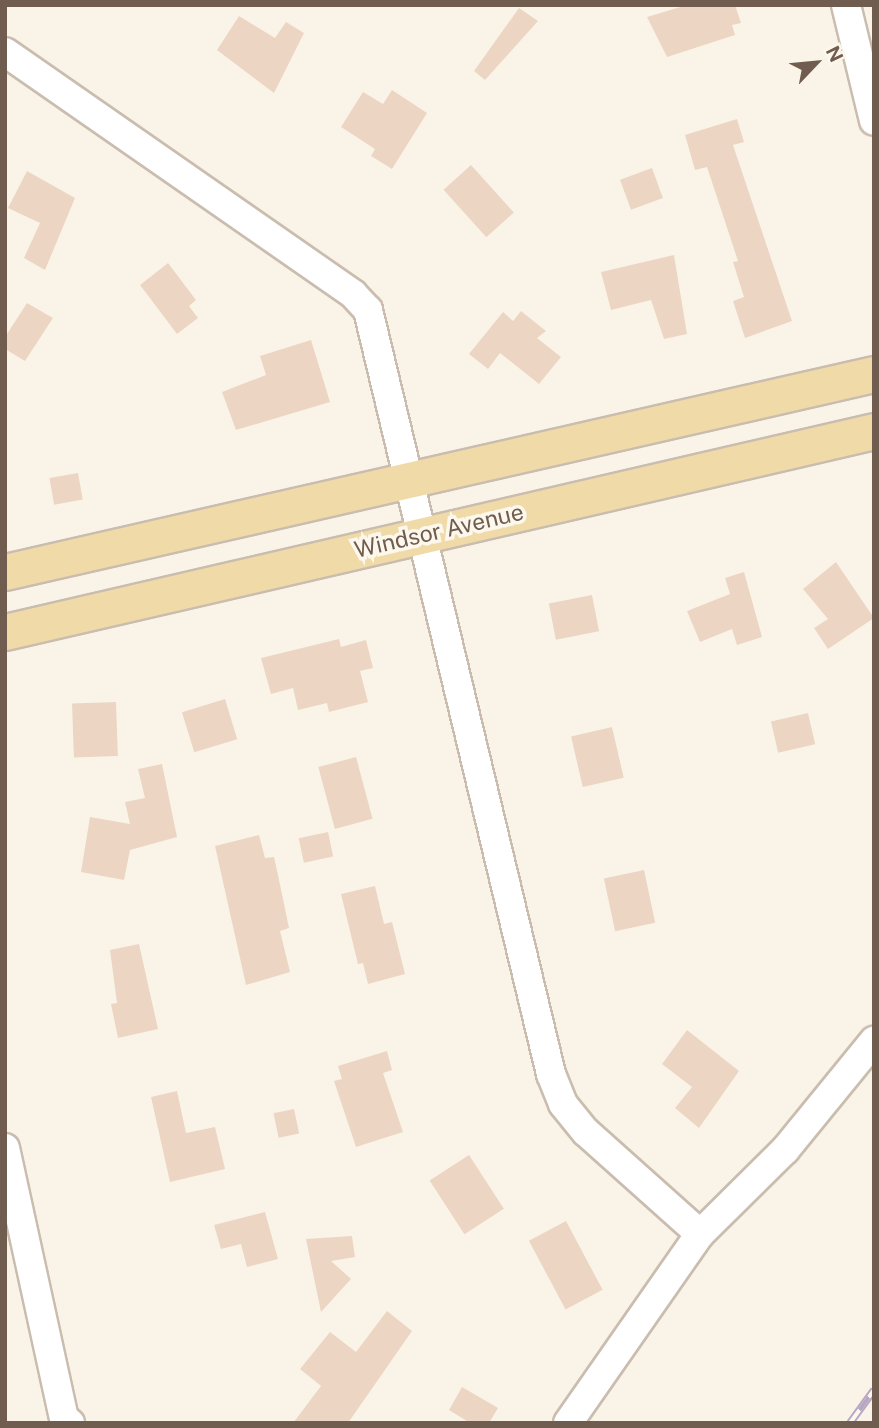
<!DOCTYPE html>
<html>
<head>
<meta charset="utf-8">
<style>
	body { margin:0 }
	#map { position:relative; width:879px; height:1428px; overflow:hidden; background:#faf4e8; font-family:"Public Sans",sans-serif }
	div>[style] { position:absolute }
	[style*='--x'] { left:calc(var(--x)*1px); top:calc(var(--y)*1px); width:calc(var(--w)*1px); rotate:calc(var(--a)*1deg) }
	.building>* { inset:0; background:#ecd6c3; transform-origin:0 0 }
	.roads { filter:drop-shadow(2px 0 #cabdaf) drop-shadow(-2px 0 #cabdaf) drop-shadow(0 2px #cabdaf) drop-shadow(0 -2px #cabdaf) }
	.minor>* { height:28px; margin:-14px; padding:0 14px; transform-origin:14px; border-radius:14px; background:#fff }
	.major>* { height:35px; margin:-17.5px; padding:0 17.5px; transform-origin:17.5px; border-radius:17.5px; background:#f0dba8 }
	.rail>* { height:8px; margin-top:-4px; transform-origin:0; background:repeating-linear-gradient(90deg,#fdf8ed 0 16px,#b8a7c2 0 32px); box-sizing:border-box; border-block:2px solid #b8a7c2 }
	span { translate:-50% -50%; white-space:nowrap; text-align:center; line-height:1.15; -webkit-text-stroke:7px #fdf8ed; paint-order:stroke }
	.street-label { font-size:23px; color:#705d4f }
	.frame { position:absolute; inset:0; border:7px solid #705d4f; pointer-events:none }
	.north { position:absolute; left:781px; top:28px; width:70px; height:70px; -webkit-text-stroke:5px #fdf8ed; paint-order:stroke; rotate:64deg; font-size:19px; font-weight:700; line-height:28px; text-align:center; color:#705d4f }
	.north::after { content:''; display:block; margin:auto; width:24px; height:32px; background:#705d4f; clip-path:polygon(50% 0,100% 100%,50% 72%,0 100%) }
</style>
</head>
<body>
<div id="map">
	<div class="building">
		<div style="clip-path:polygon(687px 5px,735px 5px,741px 23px,732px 25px,735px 35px,667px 57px,647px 17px)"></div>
		<div style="clip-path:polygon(519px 8px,538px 21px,485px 80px,474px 71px)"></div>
		<div style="clip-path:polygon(239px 16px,275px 38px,286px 22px,304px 33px,274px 93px,217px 50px)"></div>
		<div style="clip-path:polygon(392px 90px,427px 113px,392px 169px,371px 156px,375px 149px,341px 127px,363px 92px,383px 104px)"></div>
		<div style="clip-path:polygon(737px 119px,744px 142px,733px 145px,792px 321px,745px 338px,733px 301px,744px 297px,733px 262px,738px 261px,707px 167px,695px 170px,685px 135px)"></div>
		<div style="left:471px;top:165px;width:64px;height:37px;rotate:48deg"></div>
		<div style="left:652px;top:168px;width:32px;height:34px;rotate:70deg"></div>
		<div style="clip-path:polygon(27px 171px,75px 198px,45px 270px,24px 258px,40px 223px,8px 208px)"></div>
		<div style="clip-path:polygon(674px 255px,687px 334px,664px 339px,651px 300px,611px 310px,601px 272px)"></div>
		<div style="clip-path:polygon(168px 263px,196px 300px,189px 306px,198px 318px,177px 334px,140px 285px)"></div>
		<div style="clip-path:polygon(27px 303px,53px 318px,25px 361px,5px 349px,5px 337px)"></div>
		<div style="clip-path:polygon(521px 311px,546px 331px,537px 338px,561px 357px,539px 384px,500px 353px,488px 369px,469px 354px,503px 312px,513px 321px)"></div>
		<div style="clip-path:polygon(311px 340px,330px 402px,236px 430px,222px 392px,266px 375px,260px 356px)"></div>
		<div style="left:78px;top:473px;width:27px;height:29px;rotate:80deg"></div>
		<div style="clip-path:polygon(836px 562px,874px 618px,828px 649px,814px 628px,828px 619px,803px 589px)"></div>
		<div style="clip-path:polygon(744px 572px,762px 637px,737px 645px,732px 629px,700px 642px,687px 611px,730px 594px,725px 578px)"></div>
		<div style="left:592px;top:595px;width:37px;height:44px;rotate:79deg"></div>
		<div style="clip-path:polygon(339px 639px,341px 647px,366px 640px,373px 668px,360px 671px,368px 702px,329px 712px,327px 703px,298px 710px,293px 688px,271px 694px,261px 658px)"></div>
		<div style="left:225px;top:699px;width:42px;height:45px;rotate:73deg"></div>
		<div style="left:116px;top:702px;width:54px;height:44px;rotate:88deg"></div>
		<div style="left:808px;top:713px;width:32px;height:38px;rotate:77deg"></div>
		<div style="left:612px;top:727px;width:52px;height:42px;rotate:77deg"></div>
		<div style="left:356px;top:757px;width:64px;height:39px;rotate:75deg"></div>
		<div style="clip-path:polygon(162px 764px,177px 837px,130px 850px,124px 880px,81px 872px,90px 817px,130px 824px,125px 802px,145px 798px,138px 769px)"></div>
		<div style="left:328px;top:832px;width:25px;height:30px;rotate:78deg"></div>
		<div style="clip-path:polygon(259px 835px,265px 858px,274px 857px,278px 875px,289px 928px,280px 931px,290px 972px,246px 985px,215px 846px)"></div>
		<div style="left:644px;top:870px;width:54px;height:41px;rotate:78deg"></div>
		<div style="clip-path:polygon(375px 886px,384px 924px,392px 922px,405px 974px,368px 984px,363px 963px,358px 964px,341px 894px)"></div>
		<div style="clip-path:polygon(139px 944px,158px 1029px,118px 1038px,111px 1004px,117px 1003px,110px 950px)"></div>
		<div style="clip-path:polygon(687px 1030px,739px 1071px,699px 1128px,675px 1108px,692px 1087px,662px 1064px)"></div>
		<div style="clip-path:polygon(387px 1051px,392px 1070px,383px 1073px,403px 1132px,356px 1147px,334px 1081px,342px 1079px,338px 1066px)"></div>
		<div style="clip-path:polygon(177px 1091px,186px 1133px,215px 1127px,225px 1169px,170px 1182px,151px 1097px)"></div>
		<div style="left:294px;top:1109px;width:25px;height:21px;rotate:78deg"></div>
		<div style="left:469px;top:1155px;width:64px;height:47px;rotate:57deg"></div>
		<div style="clip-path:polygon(265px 1212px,278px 1259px,247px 1267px,241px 1244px,221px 1249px,214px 1225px)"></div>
		<div style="left:566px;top:1221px;width:78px;height:42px;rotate:62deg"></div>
		<div style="clip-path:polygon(352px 1236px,355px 1257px,331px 1261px,351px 1279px,321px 1312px,306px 1239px)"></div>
		<div style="clip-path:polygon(387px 1311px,412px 1331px,348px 1423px,293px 1423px,321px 1386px,300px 1369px,330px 1332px,356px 1352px)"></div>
		<div style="clip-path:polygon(462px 1387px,498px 1408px,489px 1423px,470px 1423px,449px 1410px)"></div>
	</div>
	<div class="roads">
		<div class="minor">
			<div style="--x:846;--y:5;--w:119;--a:76.4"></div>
			<div style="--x:5;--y:52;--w:424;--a:34.8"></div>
			<div style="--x:353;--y:294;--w:22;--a:47"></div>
			<div style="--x:368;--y:310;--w:786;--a:76.53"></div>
			<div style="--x:551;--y:1074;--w:32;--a:68"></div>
			<div style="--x:563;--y:1104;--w:36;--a:51"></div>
			<div style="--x:586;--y:1132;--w:153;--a:41.8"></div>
			<div style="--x:5;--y:1148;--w:276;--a:77.7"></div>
			<div style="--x:64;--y:1418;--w:8;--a:40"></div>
			<div style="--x:568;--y:1423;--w:231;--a:-55.1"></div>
			<div style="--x:700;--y:1234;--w:120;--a:-44.7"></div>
			<div style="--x:785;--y:1150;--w:141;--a:-50.8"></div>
		</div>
		<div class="major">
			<div style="--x:5;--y:572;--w:891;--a:-12.84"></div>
			<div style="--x:5;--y:632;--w:892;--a:-13.02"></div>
		</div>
	</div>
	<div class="rail">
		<div style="--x:850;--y:1423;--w:41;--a:-54"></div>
	</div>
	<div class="street-label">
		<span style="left:439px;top:531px;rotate:-13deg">Windsor Avenue</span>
	</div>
	<div class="frame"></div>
	<div class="north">N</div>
</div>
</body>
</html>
